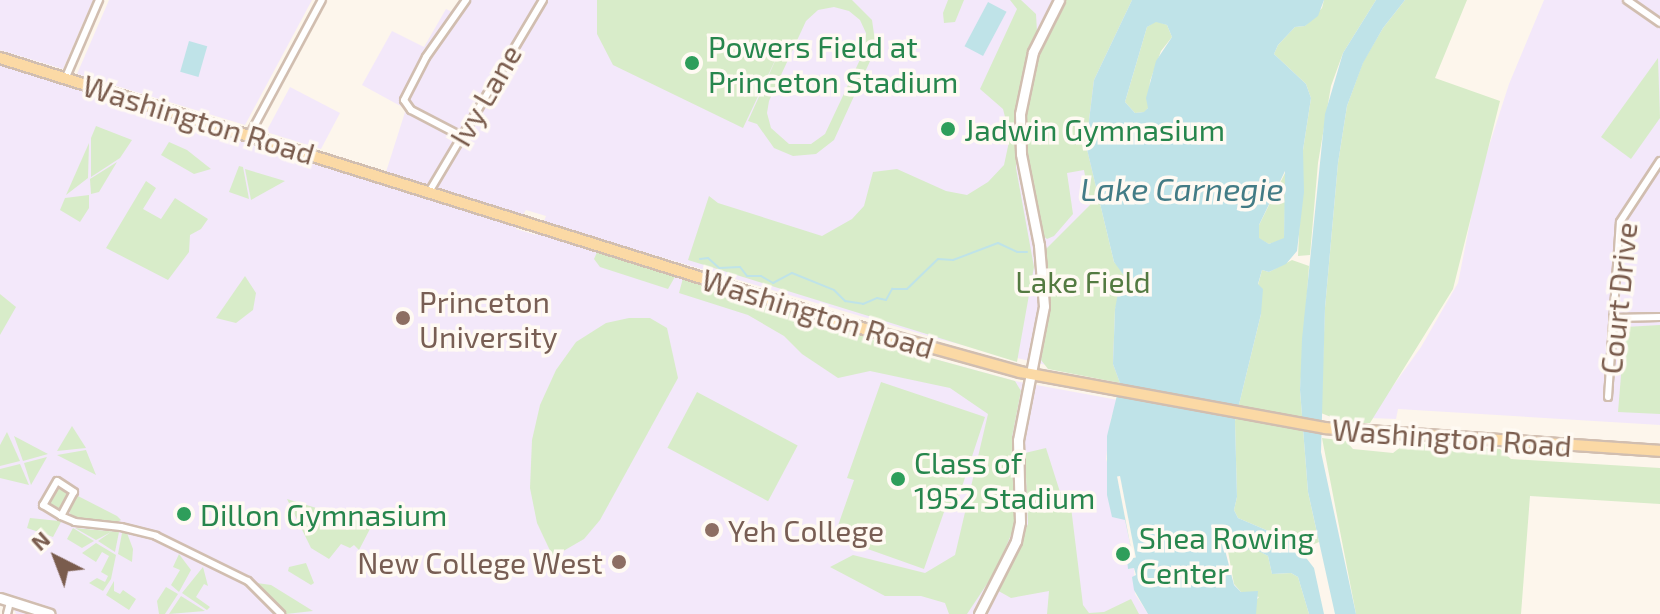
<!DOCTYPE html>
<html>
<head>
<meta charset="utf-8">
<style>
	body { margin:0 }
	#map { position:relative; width:1660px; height:614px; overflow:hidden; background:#fdf6ec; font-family:"Exo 2",sans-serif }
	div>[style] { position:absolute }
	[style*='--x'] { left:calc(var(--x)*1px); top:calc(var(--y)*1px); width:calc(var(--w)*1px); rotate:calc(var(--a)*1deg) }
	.education>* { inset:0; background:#f3e8fa }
	.green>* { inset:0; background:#d8ecc9; transform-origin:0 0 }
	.round { border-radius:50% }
	.water>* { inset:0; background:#bfe3e8; transform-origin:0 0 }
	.pier>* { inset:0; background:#fdf6ec; transform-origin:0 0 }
	.stream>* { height:2px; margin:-1px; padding:0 1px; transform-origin:1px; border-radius:1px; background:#bfe3e8 }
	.roads { filter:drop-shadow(2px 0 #d1beb0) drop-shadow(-2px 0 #d1beb0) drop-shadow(0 2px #d1beb0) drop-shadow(0 -2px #d1beb0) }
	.street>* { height:6px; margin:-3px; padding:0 3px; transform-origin:3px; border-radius:3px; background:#fff }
	.secondary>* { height:9px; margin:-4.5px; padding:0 4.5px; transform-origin:4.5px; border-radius:4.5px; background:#fff }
	.primary>* { height:10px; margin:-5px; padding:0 5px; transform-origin:5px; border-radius:5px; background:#fbd9a5 }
	.dots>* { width:22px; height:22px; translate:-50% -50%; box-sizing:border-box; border:4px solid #fffaf3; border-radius:50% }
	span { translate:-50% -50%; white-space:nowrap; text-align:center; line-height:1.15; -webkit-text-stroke:7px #fffaf3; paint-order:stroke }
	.leisure-label { font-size:30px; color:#27864d }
	.left { translate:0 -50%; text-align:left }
	.street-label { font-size:30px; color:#7a5c4d }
	.park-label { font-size:30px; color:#537a41 }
	.education-label { font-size:30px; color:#785e54 }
	.right { translate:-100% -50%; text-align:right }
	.water-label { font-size:32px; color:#437c86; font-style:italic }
	.north { position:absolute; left:16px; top:518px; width:80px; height:80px; -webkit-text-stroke:6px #fffaf3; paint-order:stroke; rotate:318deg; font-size:22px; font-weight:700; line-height:32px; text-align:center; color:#7a5c4d }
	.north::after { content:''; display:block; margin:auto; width:28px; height:36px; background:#7a5c4d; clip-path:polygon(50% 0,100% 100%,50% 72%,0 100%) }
</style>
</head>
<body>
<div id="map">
	<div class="education">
		<div style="clip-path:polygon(0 0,93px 0,63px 69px,0 50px)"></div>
		<div style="clip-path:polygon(109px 0,312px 0,245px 125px,77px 74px)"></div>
		<div style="clip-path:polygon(461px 0,1132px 0,1094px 80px,1099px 213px,1120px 383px,938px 339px,610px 242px,544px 221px,546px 216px,526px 210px,522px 216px,513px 214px,386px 172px,406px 109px,362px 85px,392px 31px,424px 47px,446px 9px,454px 13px)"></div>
		<div style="clip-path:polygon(1544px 0,1660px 0,1660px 425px,1398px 409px,1396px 419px,1370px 418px,1421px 347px,1458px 283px,1479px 177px,1509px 84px)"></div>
		<div style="clip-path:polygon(0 65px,518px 223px,516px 229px,536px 235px,539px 231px,931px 358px,1015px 381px,1118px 400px,1111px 418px,1106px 459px,1125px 519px,1133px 558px,1129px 569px,1134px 568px,1135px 594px,1148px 614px,16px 614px,10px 602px,0 598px)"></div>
		<div style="clip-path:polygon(290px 87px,340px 113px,321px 149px,266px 132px)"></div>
	</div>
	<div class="green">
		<div style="clip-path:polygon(evenodd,597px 0,852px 0,872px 20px,876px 48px,834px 140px,816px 154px,793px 156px,774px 148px,757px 124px,748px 121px,780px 50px,743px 128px,613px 65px,597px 34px,597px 0,834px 7px,849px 11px,860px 20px,866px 33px,865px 49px,825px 134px,811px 144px,789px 144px,771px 128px,767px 113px,769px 101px,806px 21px,818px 10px,834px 7px)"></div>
		<div style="clip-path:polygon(948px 0,964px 0,955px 22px,944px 23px,943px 13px)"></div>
		<div style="clip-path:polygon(1010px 0,1021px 0,1036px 14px,1037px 32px,1022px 80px,1018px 118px,1016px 168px,1034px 267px,1017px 362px,688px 260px,709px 196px,718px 203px,822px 236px,852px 219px,864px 206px,873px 172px,897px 169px,946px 191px,967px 195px,988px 182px,1004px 165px,1010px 137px,1003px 109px,980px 89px,1017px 9px)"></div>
		<div style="clip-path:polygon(1064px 0,1132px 0,1094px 80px,1086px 145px,1114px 262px,1128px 277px,1115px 309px,1113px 364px,1120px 383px,1048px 369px,1041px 360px,1050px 307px,1045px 250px,1090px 205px,1084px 170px,1067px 173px,1073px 214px,1054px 236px,1047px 239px,1042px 235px,1028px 167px,1026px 98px,1042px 38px)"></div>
		<div style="clip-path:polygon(1324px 0,1376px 0,1343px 53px,1331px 86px,1318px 163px,1310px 255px,1298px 256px,1303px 150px,1311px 98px,1306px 84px,1274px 54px,1278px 45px,1295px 27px,1305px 26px,1322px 8px)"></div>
		<div style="clip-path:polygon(1405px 0,1467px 0,1435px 78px,1500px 101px,1453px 289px,1370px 423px,1346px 423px,1321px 413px,1325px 308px,1338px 163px,1347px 106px,1363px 62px,1383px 28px)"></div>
		<div style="clip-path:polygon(1156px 21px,1167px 25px,1172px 37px,1161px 51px,1150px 81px,1148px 108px,1145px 112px,1135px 113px,1125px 102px,1147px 27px)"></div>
		<div style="clip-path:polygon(1658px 58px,1660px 118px,1631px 159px,1601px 137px)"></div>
		<div style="clip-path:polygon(96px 126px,132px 140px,120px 158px,91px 177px,91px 138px)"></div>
		<div style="clip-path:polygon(169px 142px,187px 150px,211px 169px,194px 174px,161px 155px)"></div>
		<div style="clip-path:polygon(89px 143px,88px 178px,66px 195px)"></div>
		<div style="clip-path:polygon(117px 162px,99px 192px,91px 194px,90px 179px)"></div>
		<div style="clip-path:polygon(239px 166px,243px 167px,249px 199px,229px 192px)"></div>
		<div style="clip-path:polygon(245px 169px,285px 181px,251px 200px)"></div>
		<div style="clip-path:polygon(1286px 171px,1284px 239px,1269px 244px,1259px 239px,1259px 225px)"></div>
		<div style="clip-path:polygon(146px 181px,156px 188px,143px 209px,161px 219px,175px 198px,208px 219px,201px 229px,190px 235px,189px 252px,168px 280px,106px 248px)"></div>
		<div style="clip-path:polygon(89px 195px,89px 208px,80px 222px,60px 210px,65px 198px)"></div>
		<div style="clip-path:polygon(598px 250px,676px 275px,668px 289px,600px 267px,594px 259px)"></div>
		<div style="clip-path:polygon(1292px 260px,1309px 266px,1300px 390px,1308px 492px,1319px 542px,1300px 550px,1292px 541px,1238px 518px,1234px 510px,1237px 497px,1235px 421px,1261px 314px,1258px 285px,1262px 270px,1269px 272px)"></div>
		<div style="clip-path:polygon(245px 276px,256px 293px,253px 310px,236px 323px,216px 318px)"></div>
		<div style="clip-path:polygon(683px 278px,931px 358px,1015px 381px,1021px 391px,1012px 437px,1017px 521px,995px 572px,967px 614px,949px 614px,945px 603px,921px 596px,885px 596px,830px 567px,853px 555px,925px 573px,955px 555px,988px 414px,950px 388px,870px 371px,838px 378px,802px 354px,784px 336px,748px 315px,679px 293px)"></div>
		<div style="clip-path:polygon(0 294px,16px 307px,0 335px)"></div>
		<div style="clip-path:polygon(629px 318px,650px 318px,667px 328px,678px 378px,600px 520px,584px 539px,553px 557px,537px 523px,530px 488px,532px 440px,540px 405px,556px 370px,576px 342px,606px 323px)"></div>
		<div style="clip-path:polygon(1660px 325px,1660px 414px,1618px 412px,1625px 327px)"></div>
		<div style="clip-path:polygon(881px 382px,985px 417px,955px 508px,944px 512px,924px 569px,834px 537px,854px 480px,847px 478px)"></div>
		<div style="left:697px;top:392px;width:114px;height:63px;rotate:28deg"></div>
		<div style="clip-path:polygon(72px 426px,86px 448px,57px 451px)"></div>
		<div style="clip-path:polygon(7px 432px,20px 461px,0 466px,0 445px)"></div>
		<div style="clip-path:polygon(14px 436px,48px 454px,23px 461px)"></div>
		<div style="clip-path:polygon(1322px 438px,1346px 441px,1353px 449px,1393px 453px,1406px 443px,1500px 449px,1511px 459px,1660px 468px,1660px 504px,1530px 496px,1521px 614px,1356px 614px)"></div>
		<div style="clip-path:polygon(1046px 448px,1060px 492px,1090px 492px,1096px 501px,1094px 508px,1093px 504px,1087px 505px,1085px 499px,1076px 498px,1071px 507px,1083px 605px,1089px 613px,1104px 612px,1131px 599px,1139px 614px,1047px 614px,1049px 591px,1011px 598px,995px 589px,1028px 524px,1025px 453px)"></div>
		<div style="clip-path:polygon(86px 450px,96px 475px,57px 455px)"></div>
		<div style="clip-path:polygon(47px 457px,31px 485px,24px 463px)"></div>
		<div style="clip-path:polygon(20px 464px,29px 485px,0 478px,0 469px)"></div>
		<div class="round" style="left:48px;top:488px;width:20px;height:20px"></div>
		<div style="clip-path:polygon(76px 495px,117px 516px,121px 520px,116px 523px,72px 517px,68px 509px)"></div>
		<div style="clip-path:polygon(287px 499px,372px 525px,359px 550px,354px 545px,350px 548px,341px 544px,329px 559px,311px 548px)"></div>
		<div style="clip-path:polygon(30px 518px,59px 521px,61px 522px,53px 537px,27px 528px)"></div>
		<div style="clip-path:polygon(73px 528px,94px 541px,82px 548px,67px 539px)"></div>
		<div style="clip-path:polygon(75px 528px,119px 532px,115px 552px,98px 541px,111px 532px,96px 540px)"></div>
		<div style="clip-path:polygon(122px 533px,127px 533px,133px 549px,132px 562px,118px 554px)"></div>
		<div style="clip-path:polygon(96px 543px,116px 555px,111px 579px,103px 591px,89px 583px,97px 578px,105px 582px,108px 576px,101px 572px,109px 556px,102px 552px,96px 562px,82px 553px)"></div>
		<div style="clip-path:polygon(1227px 546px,1245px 551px,1252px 547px,1268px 556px,1272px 574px,1291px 573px,1298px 577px,1309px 614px,1256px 614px,1254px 603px,1259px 597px,1241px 592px,1234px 584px)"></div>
		<div style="clip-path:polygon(179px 554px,191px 570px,179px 592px,171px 585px,180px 570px,173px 567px)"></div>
		<div style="clip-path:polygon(306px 563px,314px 583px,311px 585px,288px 571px,289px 567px)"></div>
		<div style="clip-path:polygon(203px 567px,208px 586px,204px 584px,196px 597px,210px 607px,207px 610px,182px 593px)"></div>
		<div style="clip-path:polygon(114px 581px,114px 591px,120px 594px,123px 590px,136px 599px,129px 610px,106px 595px)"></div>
		<div style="clip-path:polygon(257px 583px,271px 585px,313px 611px,286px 614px)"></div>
		<div style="clip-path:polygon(166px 587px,178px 594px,165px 614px,159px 614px,157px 601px)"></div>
		<div style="clip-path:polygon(181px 596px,205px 611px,169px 614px)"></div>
	</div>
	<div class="water">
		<div style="clip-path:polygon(evenodd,1132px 0,1324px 0,1318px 16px,1305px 26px,1295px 27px,1278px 45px,1274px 54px,1306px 84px,1311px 98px,1303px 150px,1304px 192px,1297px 251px,1286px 264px,1269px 272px,1262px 270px,1258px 284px,1263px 289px,1261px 314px,1235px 421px,1237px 497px,1234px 510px,1238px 518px,1292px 541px,1300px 550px,1314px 568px,1324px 614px,1309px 614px,1298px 577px,1291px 573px,1272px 574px,1268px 556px,1253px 548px,1245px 551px,1227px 546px,1225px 550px,1234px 585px,1241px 592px,1258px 591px,1256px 614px,1148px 614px,1134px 590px,1132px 577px,1136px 575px,1134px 568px,1128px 569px,1127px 559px,1133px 557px,1125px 520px,1112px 517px,1107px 495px,1107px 436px,1120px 383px,1113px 364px,1115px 309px,1118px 293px,1128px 281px,1114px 262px,1086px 145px,1094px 80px,1132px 0,1156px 22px,1167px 25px,1172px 37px,1156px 61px,1146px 98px,1148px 108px,1144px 112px,1135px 113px,1125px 102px,1147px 27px,1156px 22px,1132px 0,1285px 171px,1284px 238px,1269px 244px,1259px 238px,1259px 225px,1285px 171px)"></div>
		<div style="clip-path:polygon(1376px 0,1405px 0,1383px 28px,1363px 63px,1347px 106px,1338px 163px,1325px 308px,1321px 452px,1356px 614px,1335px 614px,1308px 492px,1300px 390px,1302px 339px,1325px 114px,1343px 53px)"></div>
		<div style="left:988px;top:2px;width:21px;height:50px;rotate:28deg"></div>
		<div style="left:189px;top:41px;width:19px;height:32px;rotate:16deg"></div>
	</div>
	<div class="pier">
		<div style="left:1120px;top:476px;width:83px;height:3px;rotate:79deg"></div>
	</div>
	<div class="stream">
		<div style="--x:700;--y:259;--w:8;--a:-7"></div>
		<div style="--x:708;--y:258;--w:15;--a:42"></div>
		<div style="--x:719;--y:268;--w:21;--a:-3"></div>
		<div style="--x:740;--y:267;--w:11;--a:52"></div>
		<div style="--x:747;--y:276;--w:14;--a:0"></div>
		<div style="--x:761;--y:276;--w:14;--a:30"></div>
		<div style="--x:773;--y:283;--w:21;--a:-28"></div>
		<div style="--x:792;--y:273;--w:45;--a:22"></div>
		<div style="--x:834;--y:290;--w:16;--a:45"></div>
		<div style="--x:845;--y:301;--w:18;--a:9"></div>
		<div style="--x:863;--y:304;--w:15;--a:-23"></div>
		<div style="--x:877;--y:298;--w:9;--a:13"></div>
		<div style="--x:886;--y:300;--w:13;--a:-61"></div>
		<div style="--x:892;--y:289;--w:15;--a:0"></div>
		<div style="--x:907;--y:289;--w:43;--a:-44.1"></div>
		<div style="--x:938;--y:259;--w:15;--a:4"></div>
		<div style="--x:953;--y:260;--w:48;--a:-20.7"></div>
		<div style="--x:998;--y:243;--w:21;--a:25"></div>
		<div style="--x:1017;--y:252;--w:10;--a:0"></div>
	</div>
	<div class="roads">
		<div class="street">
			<div style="--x:1627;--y:0;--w:40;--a:34.9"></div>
			<div style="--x:66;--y:77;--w:84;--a:-66.8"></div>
			<div style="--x:250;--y:134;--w:152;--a:-61.8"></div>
			<div style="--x:461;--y:136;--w:56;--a:-152.5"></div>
			<div style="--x:411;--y:110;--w:12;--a:-125"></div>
			<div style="--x:404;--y:100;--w:48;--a:-62.9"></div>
			<div style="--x:426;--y:57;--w:70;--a:-54.9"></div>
			<div style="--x:429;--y:192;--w:223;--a:-59.3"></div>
			<div style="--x:1613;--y:318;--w:47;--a:-1.2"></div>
			<div style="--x:1608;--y:397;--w:175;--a:-86.1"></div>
			<div style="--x:1620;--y:222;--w:73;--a:-56.7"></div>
			<div style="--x:61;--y:516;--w:27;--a:-62"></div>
			<div style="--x:74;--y:492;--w:20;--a:-147"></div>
			<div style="--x:57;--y:481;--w:28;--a:120"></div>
			<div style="--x:43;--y:505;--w:21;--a:31"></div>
			<div style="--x:61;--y:516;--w:15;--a:23"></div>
			<div style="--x:75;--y:522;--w:46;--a:6.2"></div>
			<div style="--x:121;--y:527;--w:36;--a:14"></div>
			<div style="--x:156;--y:536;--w:102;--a:26.1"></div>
			<div style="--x:248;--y:581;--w:47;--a:45"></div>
			<div style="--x:7;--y:614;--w:12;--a:-76"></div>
		</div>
		<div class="secondary">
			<div style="--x:0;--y:598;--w:52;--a:17.7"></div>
			<div style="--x:979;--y:614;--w:82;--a:-63.1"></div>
			<div style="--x:1016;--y:541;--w:19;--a:-78"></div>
			<div style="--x:1020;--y:522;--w:82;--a:-91.4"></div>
			<div style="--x:1018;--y:440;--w:136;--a:-79"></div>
			<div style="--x:1044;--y:306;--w:61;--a:-94.7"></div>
			<div style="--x:1039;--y:245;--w:93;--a:-101.2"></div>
			<div style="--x:1021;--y:154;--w:40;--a:-91.4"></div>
			<div style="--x:1020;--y:114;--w:63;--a:-78.2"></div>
			<div style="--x:1033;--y:52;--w:58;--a:-63.4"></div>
		</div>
		<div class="primary">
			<div style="--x:0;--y:58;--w:906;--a:17.4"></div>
			<div style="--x:865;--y:329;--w:161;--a:15.5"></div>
			<div style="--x:1020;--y:372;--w:310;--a:10.4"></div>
			<div style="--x:1325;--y:428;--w:336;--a:3.9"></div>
		</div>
	</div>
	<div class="dots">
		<div style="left:692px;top:63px;background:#2e9e5b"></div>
		<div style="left:948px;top:129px;background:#2e9e5b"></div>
		<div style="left:403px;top:318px;background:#8d6e63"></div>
		<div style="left:898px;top:479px;background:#2e9e5b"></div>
		<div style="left:184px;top:514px;background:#2e9e5b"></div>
		<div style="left:712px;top:530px;background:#8d6e63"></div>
		<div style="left:1123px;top:554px;background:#2e9e5b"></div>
		<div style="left:619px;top:562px;background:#8d6e63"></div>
	</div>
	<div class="leisure-label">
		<span class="left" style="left:708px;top:63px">Powers Field at<br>Princeton Stadium</span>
		<span class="left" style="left:964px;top:129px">Jadwin Gymnasium</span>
		<span class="left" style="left:914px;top:479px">Class of<br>1952 Stadium</span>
		<span class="left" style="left:200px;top:514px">Dillon Gymnasium</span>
		<span class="left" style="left:1139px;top:554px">Shea Rowing<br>Center</span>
	</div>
	<div class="street-label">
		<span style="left:485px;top:95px;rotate:-60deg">Ivy Lane</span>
		<span style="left:199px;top:119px;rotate:17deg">Washington Road</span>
		<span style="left:1618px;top:298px;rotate:-84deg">Court Drive</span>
		<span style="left:818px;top:313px;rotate:17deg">Washington Road</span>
		<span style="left:1452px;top:437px;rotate:4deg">Washington Road</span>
	</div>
	<div class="park-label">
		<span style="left:1083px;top:281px">Lake Field</span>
	</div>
	<div class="education-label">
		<span class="left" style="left:419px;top:318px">Princeton<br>University</span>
		<span class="left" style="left:728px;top:530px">Yeh College</span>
		<span class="right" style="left:603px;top:562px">New College West</span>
	</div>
	<div class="water-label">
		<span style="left:1182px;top:188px">Lake Carnegie</span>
	</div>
	<div class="north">N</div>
</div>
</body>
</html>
